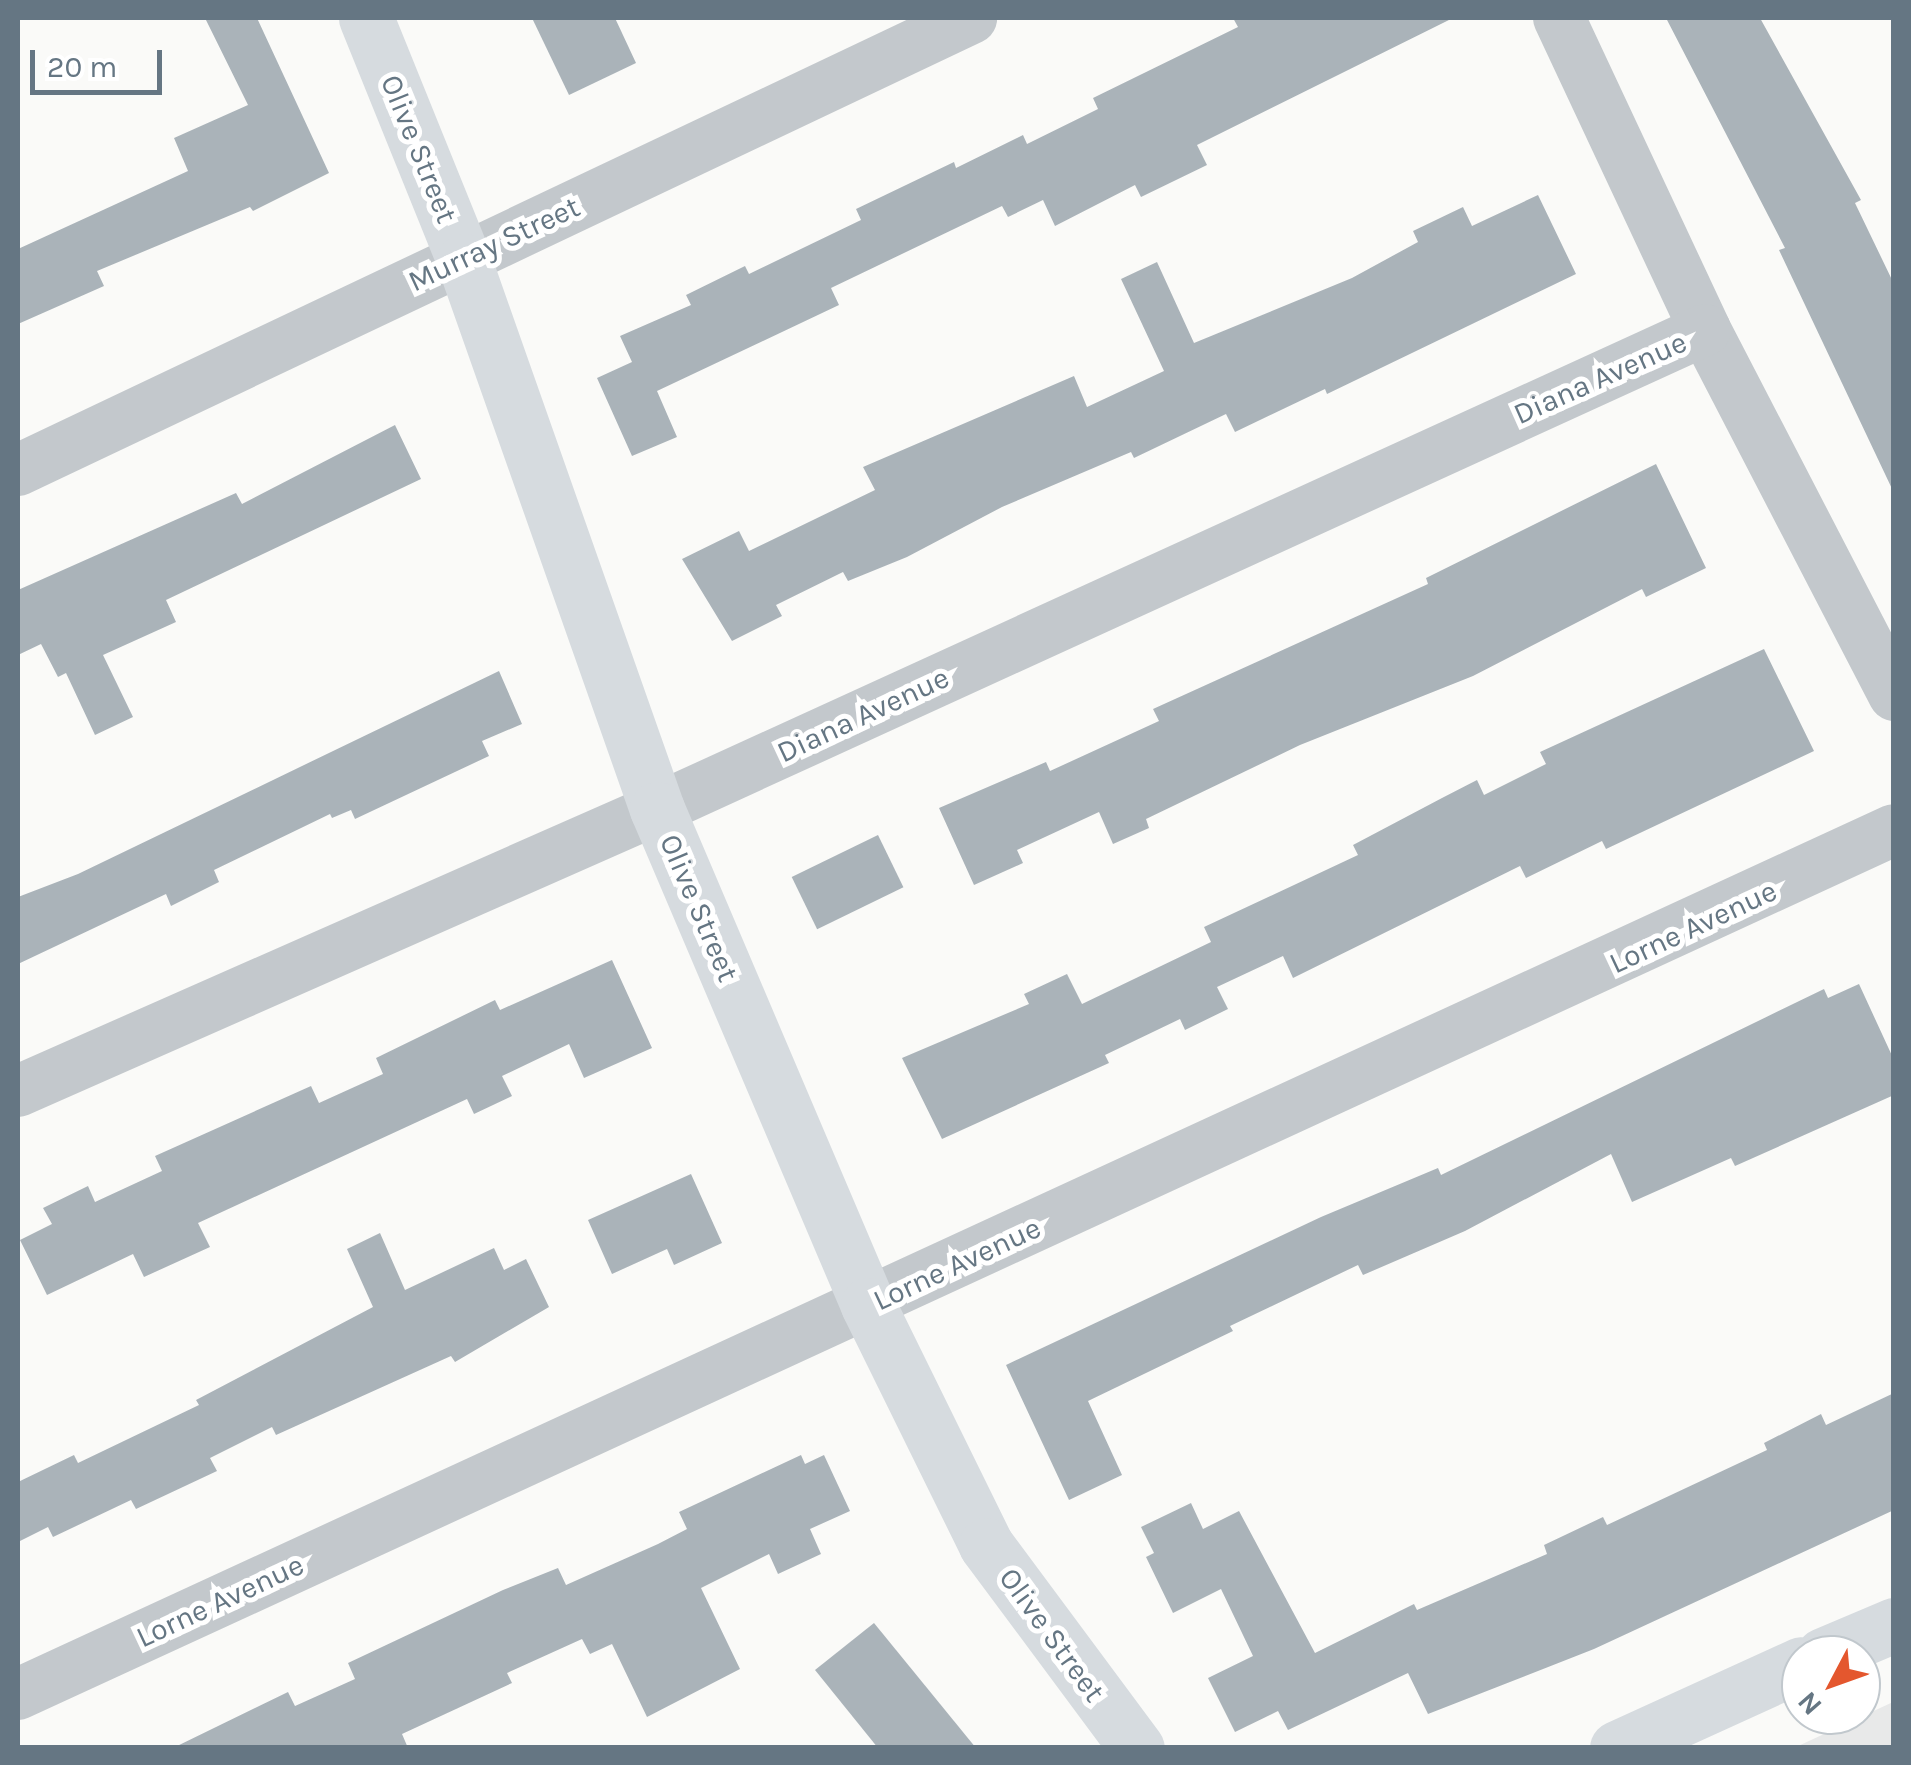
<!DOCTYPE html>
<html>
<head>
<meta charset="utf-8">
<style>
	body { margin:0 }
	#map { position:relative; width:1911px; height:1765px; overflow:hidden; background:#fafaf8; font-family:Karla,sans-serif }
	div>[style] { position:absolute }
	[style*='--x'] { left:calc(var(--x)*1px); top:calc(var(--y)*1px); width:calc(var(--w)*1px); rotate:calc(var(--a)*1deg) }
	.built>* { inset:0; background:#e8e9e9 }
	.building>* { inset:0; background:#aab3b9; transform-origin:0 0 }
	.street>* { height:52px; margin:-26px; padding:0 26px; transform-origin:26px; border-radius:26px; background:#c3c8cc }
	.secondary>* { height:55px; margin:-27.5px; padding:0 27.5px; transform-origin:27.5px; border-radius:27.5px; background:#d6dbdf }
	span { translate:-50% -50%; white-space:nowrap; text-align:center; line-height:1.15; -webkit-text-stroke:10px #fff; paint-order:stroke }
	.street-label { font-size:30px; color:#657683 }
	.frame { position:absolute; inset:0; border:20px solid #657683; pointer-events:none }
	.north { position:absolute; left:1781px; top:1635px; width:100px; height:100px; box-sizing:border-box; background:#fff; border:2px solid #c1c8cd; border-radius:50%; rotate:229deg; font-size:28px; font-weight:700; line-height:40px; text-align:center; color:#657683 }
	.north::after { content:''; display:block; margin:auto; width:35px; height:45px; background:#e4572e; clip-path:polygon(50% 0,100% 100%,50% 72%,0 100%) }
	.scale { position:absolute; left:30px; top:50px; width:132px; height:45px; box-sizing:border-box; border:5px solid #657683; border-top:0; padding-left:12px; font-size:30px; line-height:35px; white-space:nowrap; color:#657683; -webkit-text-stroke:8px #fff; paint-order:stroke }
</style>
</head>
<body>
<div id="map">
	<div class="built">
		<div style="clip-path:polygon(1893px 1702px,1893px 1747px,1796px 1747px)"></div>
	</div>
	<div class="building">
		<div style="clip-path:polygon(205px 18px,257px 18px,329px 173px,253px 211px,250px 207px,97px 271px,104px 286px,18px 324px,18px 249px,188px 171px,174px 138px,248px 105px)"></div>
		<div style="clip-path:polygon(532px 18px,615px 18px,636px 63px,569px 95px)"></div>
		<div style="clip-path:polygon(1233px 18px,1453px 18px,1197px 145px,1207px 165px,1141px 197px,1135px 185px,1055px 226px,1043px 200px,1008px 217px,1002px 206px,831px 288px,839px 305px,657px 391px,677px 437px,632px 456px,597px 378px,632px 362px,620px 336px,691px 305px,686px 295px,745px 266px,749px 274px,861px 220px,856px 209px,954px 162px,956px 168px,1023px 135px,1027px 144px,1098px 109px,1093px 98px,1238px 27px)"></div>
		<div style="clip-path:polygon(1666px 18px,1760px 18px,1861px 200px,1855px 203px,1894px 284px,1894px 493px,1779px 250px,1785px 248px)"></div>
		<div style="clip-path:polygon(1538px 195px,1576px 274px,1327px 394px,1325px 389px,1235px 432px,1226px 414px,1134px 458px,1131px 452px,1002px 507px,907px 557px,848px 581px,843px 572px,776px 605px,782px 616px,732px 641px,682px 559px,739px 531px,749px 551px,875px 490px,863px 467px,1074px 376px,1087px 407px,1164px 371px,1121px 279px,1157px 262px,1194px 343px,1352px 278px,1418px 242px,1413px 231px,1463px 207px,1472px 226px)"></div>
		<div style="clip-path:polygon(395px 425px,421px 479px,166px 600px,176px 622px,103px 655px,133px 717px,95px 735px,66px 673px,58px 677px,41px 644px,18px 655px,18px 590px,236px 493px,242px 504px)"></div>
		<div style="clip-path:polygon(1656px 464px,1706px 568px,1646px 597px,1642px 589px,1473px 676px,1300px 745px,1146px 819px,1149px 828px,1113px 844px,1099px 812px,1017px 850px,1023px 863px,974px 885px,939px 808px,1046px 762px,1050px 771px,1159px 721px,1153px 709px,1428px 584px,1426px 578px)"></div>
		<div style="clip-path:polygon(1764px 649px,1814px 751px,1606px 849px,1602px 841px,1526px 878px,1520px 866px,1293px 978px,1283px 956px,1217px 987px,1228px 1009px,1185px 1030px,1180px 1019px,1105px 1055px,1109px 1063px,942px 1139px,902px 1058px,1029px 1004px,1024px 994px,1067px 974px,1082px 1004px,1211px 942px,1204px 927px,1358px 855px,1353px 845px,1442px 798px,1477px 780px,1484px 795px,1546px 764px,1540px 752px)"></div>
		<div style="clip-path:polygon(499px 671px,522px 724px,482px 741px,489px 756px,355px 819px,351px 810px,332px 818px,330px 814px,214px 870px,219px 882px,171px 906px,166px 894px,18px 964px,18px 897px,78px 874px)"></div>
		<div style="left:878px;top:835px;width:58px;height:96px;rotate:64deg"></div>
		<div style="clip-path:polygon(612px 960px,652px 1048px,584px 1078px,569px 1044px,502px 1076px,512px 1096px,474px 1114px,467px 1099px,198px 1223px,210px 1247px,144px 1277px,133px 1254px,47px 1295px,20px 1240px,52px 1224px,43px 1208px,88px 1186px,95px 1202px,162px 1171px,155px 1156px,311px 1086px,319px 1103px,383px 1074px,376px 1058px,495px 1000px,500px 1010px)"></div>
		<div style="clip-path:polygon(1859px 984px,1894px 1060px,1894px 1095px,1735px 1166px,1731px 1158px,1632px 1202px,1611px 1154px,1465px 1231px,1363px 1275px,1358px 1265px,1230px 1326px,1233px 1331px,1088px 1401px,1122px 1475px,1069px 1500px,1006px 1365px,1321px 1217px,1438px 1168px,1441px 1175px,1824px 989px,1828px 998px)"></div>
		<div style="clip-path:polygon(691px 1174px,722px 1243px,674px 1265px,667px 1249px,612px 1274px,588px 1220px)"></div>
		<div style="clip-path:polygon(380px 1233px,405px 1290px,494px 1248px,504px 1270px,526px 1259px,549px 1307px,455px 1362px,451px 1356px,276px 1435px,272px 1427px,210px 1458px,217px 1471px,136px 1509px,131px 1500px,53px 1537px,48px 1527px,18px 1542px,18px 1482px,74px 1455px,78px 1463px,199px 1405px,196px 1400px,373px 1307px,347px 1249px)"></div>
		<div style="clip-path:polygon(1894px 1393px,1894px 1510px,1594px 1649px,1428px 1714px,1408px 1673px,1288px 1730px,1278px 1711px,1235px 1732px,1208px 1678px,1253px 1656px,1221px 1589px,1173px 1613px,1146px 1557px,1154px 1553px,1141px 1527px,1191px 1503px,1203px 1529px,1239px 1511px,1315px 1653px,1414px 1604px,1417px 1610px,1547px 1554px,1544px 1545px,1603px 1517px,1607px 1525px,1767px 1450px,1764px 1443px,1821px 1414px,1826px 1425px)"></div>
		<div style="clip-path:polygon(801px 1455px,805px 1464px,824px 1455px,850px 1511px,810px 1529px,821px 1554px,778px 1574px,769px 1554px,701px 1588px,740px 1669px,647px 1717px,612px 1644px,590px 1654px,582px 1639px,507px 1673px,512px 1683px,402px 1734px,408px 1748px,173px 1748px,288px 1692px,295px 1706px,355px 1679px,348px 1663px,503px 1590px,558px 1568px,566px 1585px,658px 1544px,687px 1529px,679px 1512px)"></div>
		<div style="clip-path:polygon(874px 1623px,976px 1748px,878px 1748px,815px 1670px)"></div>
	</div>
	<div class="street">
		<div style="--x:1559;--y:18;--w:344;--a:64.9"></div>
		<div style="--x:1705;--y:330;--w:411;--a:62.6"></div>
		<div style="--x:18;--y:470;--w:1055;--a:-25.37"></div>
		<div style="--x:18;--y:1091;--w:698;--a:-23.81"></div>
		<div style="--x:657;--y:809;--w:1152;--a:-24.56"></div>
		<div style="--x:18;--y:1694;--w:2065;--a:-24.73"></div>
	</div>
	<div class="secondary">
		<div style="--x:366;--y:18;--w:262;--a:68"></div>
		<div style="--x:464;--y:261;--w:581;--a:70.6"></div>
		<div style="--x:657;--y:809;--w:539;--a:66.95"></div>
		<div style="--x:868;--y:1305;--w:267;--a:63.8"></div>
		<div style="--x:986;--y:1545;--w:253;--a:53.4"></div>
		<div style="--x:1823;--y:1655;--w:77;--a:-22.9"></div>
		<div style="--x:1617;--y:1748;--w:202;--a:-24.5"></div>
	</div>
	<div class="street-label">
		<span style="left:419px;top:149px;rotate:68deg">Olive Street</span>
		<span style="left:494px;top:244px;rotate:-25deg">Murray Street</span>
		<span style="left:1600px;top:378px;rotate:-24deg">Diana Avenue</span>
		<span style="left:863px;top:715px;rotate:-25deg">Diana Avenue</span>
		<span style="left:699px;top:908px;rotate:67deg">Olive Street</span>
		<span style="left:1693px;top:927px;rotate:-25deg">Lorne Avenue</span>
		<span style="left:957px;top:1264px;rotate:-25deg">Lorne Avenue</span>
		<span style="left:220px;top:1601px;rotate:-25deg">Lorne Avenue</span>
		<span style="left:1052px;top:1635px;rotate:54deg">Olive Street</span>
	</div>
	<div class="frame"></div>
	<div class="north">N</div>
	<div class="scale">20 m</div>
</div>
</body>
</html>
